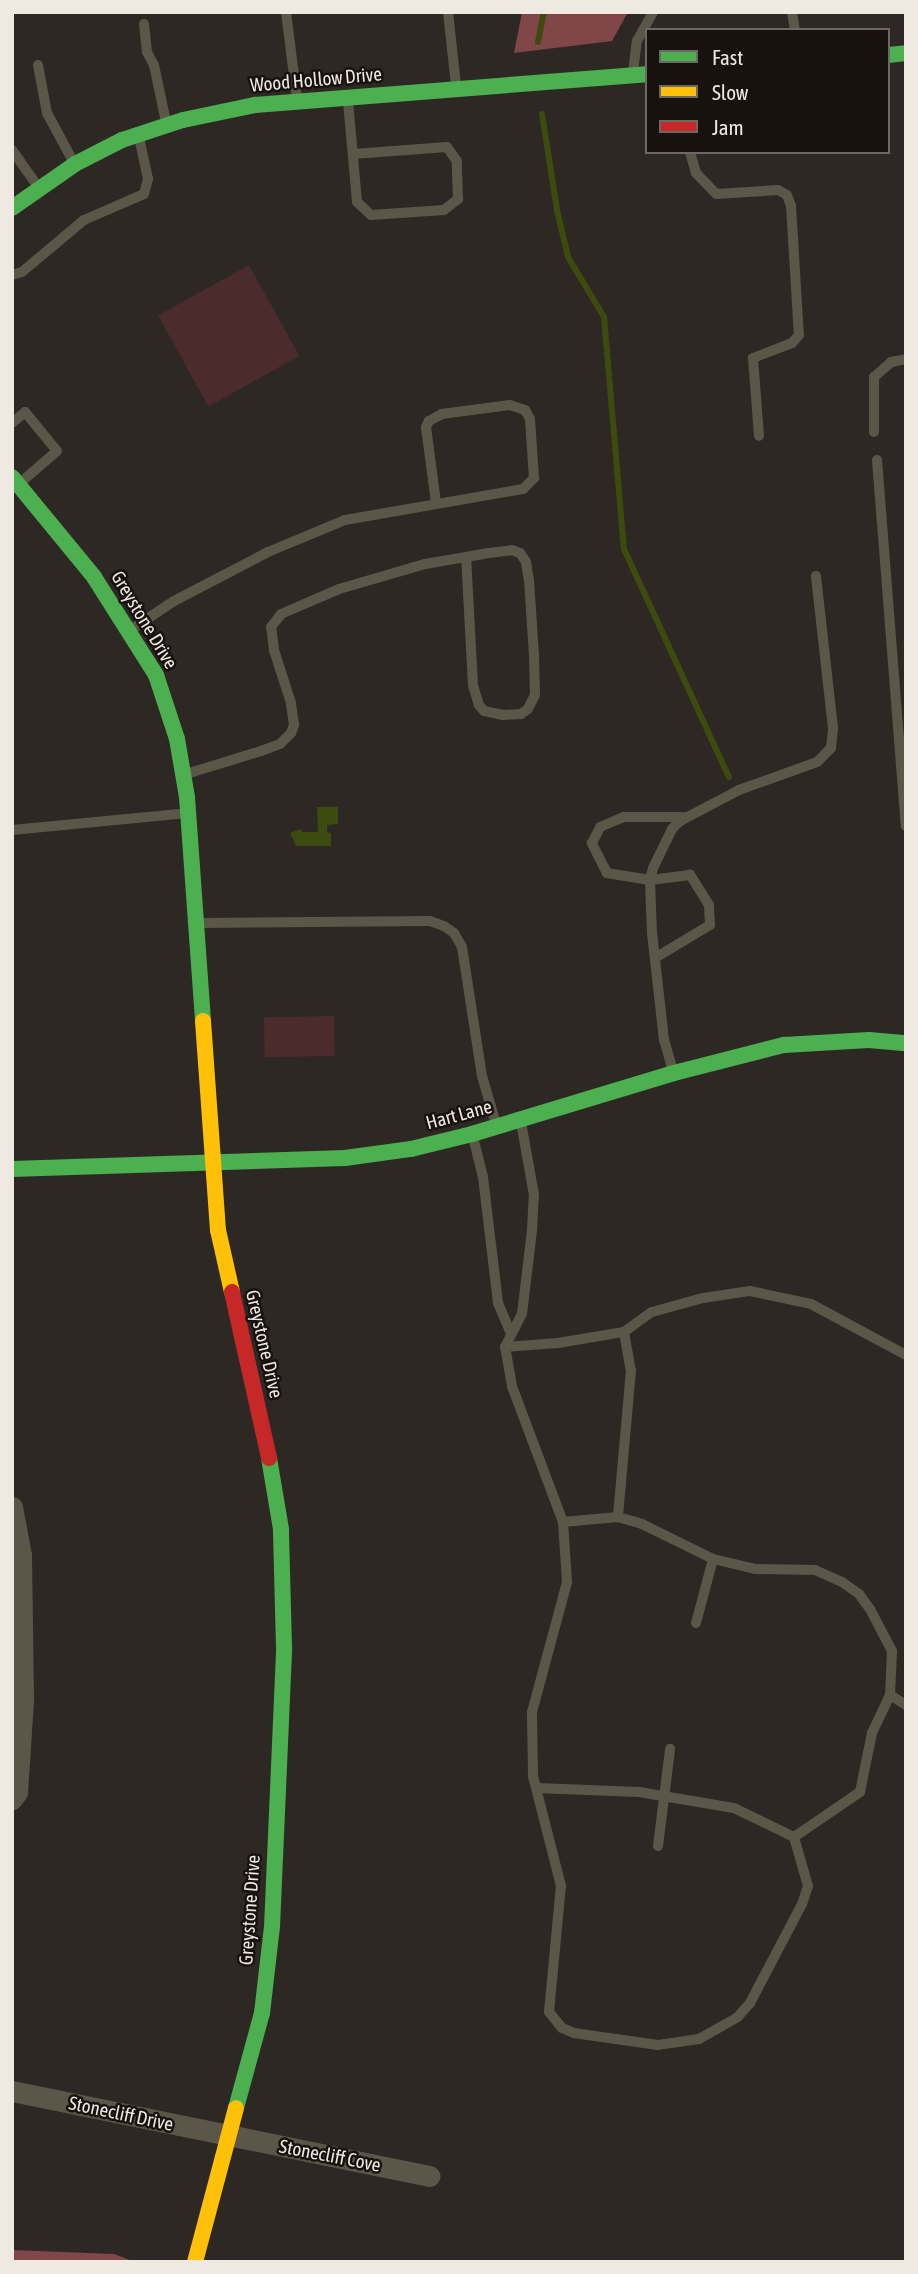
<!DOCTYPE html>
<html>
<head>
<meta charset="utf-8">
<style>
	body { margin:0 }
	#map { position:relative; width:918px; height:2274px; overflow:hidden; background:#2d2823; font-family:"Asap Condensed",sans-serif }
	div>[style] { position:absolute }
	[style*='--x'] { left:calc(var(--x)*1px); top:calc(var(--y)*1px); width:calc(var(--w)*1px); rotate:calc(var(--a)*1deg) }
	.green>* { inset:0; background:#4b2b2b; transform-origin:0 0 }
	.forest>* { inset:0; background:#804648 }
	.water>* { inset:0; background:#3e4b0f }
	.stream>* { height:6px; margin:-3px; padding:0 3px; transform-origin:3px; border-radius:3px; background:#3e4b0f }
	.lane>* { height:10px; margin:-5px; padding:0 5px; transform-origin:5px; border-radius:5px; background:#5b5748 }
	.street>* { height:21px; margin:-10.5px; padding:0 10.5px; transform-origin:10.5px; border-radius:10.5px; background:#5b5748 }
	.fast>* { height:16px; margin:-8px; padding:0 8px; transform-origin:8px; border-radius:8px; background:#4caf50 }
	.slow>* { height:16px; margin:-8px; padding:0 8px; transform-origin:8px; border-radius:8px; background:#ffc107 }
	.jam>* { height:16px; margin:-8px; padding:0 8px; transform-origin:8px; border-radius:8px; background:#c62828 }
	span { translate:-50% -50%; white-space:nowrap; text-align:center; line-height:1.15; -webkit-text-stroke:5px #17120e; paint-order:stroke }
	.street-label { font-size:19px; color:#efe9e2 }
	.frame { position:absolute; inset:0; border:14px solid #efe9e2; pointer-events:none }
	.legend { position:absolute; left:645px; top:28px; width:245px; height:126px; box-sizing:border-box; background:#17120e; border:2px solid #6d6863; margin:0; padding:9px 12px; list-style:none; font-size:21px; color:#efe9e2 }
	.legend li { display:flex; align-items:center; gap:14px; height:35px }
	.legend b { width:35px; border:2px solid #6d6863 }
</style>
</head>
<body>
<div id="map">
	<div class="green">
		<div style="left:249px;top:265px;width:104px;height:104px;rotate:61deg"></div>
		<div style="left:334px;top:1016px;width:40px;height:70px;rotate:89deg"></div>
	</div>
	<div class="forest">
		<div style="clip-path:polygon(522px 12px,628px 12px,612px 41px,514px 53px)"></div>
		<div style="clip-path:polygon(12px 2250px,114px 2254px,135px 2262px,12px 2262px)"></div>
	</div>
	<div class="water">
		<div style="clip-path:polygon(317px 807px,338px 807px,338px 824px,327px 825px,327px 832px,331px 833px,331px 846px,296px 846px,290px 833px,301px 829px,302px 832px,318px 832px)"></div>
	</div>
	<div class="stream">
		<div style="--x:538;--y:42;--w:31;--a:-79"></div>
		<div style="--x:542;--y:114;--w:97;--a:81.1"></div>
		<div style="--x:557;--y:210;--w:48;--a:76.8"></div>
		<div style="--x:568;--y:257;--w:70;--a:59"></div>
		<div style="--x:604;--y:317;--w:233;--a:85.1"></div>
		<div style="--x:624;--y:549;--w:251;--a:65.3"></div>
	</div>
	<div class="lane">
		<div style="--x:286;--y:12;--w:88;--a:82.8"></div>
		<div style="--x:448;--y:12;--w:74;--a:83.8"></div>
		<div style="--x:792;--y:12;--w:18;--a:81"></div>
		<div style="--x:144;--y:24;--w:28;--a:84"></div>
		<div style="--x:147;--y:52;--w:15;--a:62"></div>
		<div style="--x:154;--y:65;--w:58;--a:78.1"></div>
		<div style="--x:38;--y:65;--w:49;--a:79.4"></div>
		<div style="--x:47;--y:113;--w:55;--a:61.6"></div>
		<div style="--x:633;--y:72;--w:31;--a:-83"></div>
		<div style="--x:637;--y:41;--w:33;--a:-61"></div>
		<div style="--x:348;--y:101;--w:101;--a:84.9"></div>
		<div style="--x:357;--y:202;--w:19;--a:43"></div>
		<div style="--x:371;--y:215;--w:73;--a:-3.9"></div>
		<div style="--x:444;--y:210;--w:18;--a:-38"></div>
		<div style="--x:458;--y:199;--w:38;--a:-92"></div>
		<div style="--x:457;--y:161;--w:17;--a:-126"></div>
		<div style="--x:447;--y:147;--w:94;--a:175.7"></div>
		<div style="--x:12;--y:150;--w:47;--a:54.6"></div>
		<div style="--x:690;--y:152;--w:22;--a:74"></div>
		<div style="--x:696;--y:173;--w:29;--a:46"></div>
		<div style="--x:716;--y:194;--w:62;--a:-3.7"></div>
		<div style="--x:778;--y:190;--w:10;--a:29"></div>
		<div style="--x:787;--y:195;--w:12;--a:70"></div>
		<div style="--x:791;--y:206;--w:129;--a:86.5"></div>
		<div style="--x:799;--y:335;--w:11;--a:131"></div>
		<div style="--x:792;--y:343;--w:42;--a:159"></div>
		<div style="--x:753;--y:358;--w:78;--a:85.6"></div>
		<div style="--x:12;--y:275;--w:10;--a:-17"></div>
		<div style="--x:22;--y:272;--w:81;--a:-40"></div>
		<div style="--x:84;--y:220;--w:65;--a:-23.4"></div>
		<div style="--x:144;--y:194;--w:16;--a:-75"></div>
		<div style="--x:148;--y:179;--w:43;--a:-102.1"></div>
		<div style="--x:12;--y:423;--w:17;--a:-40"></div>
		<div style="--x:25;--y:412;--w:50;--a:50.6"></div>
		<div style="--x:57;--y:451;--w:49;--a:139.1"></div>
		<div style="--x:874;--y:432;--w:55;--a:-90"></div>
		<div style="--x:874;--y:377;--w:23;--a:-41"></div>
		<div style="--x:891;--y:362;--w:15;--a:-11"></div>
		<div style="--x:877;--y:460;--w:367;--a:85.5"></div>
		<div style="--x:132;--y:629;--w:50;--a:-33.7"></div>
		<div style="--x:174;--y:601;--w:106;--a:-27.5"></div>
		<div style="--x:268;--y:552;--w:83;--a:-22.6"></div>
		<div style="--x:345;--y:520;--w:181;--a:-9.9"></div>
		<div style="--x:523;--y:489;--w:16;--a:-45"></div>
		<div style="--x:534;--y:478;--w:59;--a:-93.9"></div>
		<div style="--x:530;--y:419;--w:10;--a:-119"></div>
		<div style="--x:525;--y:410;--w:16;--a:-162"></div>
		<div style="--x:510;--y:405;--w:69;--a:172.5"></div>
		<div style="--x:442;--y:414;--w:15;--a:152"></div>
		<div style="--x:429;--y:421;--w:7;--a:117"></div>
		<div style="--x:426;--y:427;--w:77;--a:82.5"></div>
		<div style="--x:186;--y:774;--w:78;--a:-17"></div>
		<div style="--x:261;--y:751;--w:20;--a:-20"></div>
		<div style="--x:280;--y:744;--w:16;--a:-45"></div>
		<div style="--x:291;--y:733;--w:9;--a:-69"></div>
		<div style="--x:294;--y:725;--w:22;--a:-98"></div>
		<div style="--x:291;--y:703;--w:56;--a:-107.8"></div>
		<div style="--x:274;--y:650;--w:23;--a:-97"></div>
		<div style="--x:271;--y:627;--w:16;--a:-52"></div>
		<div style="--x:281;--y:614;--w:63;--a:-23.3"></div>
		<div style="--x:339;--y:589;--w:90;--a:-16.2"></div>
		<div style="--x:425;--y:564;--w:42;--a:-9.7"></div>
		<div style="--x:466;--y:557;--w:23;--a:-10"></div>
		<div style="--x:489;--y:553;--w:23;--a:-7"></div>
		<div style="--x:512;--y:550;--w:9;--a:21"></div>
		<div style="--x:520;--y:553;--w:11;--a:56"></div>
		<div style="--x:526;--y:562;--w:18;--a:81"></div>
		<div style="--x:529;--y:580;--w:75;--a:86.2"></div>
		<div style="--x:534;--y:655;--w:40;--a:88.6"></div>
		<div style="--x:535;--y:695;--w:16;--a:117"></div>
		<div style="--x:528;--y:709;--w:9;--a:144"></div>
		<div style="--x:521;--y:714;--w:18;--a:177"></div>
		<div style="--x:503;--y:715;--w:19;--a:-168"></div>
		<div style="--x:484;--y:711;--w:8;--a:-130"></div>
		<div style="--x:479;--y:705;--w:21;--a:-107"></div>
		<div style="--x:473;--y:685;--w:128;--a:-93.1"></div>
		<div style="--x:12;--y:830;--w:176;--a:-5.5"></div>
		<div style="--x:198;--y:923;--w:232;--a:-0.5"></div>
		<div style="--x:430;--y:921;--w:15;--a:20"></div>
		<div style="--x:444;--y:926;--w:12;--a:35"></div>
		<div style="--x:454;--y:933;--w:16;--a:60"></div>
		<div style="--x:462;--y:947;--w:131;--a:81.2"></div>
		<div style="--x:482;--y:1076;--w:50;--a:73.7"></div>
		<div style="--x:655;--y:958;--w:64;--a:-31"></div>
		<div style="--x:710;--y:925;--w:20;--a:-93"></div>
		<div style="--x:709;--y:905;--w:36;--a:-122"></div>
		<div style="--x:690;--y:875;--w:40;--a:172.9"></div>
		<div style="--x:650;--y:880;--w:44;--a:-170.8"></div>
		<div style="--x:607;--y:873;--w:34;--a:-117"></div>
		<div style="--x:592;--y:843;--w:18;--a:-63"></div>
		<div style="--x:600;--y:827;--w:26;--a:-23"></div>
		<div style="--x:624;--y:817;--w:61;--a:0"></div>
		<div style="--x:673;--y:1071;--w:32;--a:-106"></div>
		<div style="--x:664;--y:1040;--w:108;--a:-96.4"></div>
		<div style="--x:652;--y:933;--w:53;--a:-92.2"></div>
		<div style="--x:650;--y:880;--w:12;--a:-76"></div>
		<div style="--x:653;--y:868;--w:43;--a:-64"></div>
		<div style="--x:672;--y:829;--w:11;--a:-45"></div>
		<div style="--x:680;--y:821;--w:67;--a:-27.7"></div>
		<div style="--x:739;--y:790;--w:83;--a:-19.7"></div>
		<div style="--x:817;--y:762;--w:20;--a:-45"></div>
		<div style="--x:831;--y:748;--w:20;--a:-84"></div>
		<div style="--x:833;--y:728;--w:153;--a:-96.4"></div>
		<div style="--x:473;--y:1137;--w:41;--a:76"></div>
		<div style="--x:483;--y:1177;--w:127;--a:83.2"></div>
		<div style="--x:498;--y:1303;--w:34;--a:67"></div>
		<div style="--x:624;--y:1332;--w:34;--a:-36"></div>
		<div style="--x:652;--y:1312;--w:53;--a:-15.4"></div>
		<div style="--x:703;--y:1298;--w:48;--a:-8.5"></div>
		<div style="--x:750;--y:1291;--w:62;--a:12"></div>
		<div style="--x:811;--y:1304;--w:108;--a:28.2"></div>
		<div style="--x:505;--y:1347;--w:53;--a:-4.3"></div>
		<div style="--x:558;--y:1343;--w:67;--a:-9.5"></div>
		<div style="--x:624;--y:1332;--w:39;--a:80"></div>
		<div style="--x:631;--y:1370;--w:148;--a:95.1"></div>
		<div style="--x:618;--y:1517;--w:25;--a:16"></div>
		<div style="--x:642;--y:1524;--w:79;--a:26.2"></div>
		<div style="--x:713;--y:1559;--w:43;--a:13.4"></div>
		<div style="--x:755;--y:1569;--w:60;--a:1"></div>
		<div style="--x:815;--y:1570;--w:30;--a:24"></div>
		<div style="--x:842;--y:1582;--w:21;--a:35"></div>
		<div style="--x:859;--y:1594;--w:19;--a:54"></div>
		<div style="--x:870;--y:1609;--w:47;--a:62.4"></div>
		<div style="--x:892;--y:1651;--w:44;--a:92.6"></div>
		<div style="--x:890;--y:1695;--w:42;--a:115.3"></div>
		<div style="--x:872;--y:1733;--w:60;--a:101.5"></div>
		<div style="--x:860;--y:1792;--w:80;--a:145.7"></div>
		<div style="--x:794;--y:1837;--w:51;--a:74.1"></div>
		<div style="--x:808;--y:1886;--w:19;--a:108"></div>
		<div style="--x:802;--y:1904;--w:112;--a:117.7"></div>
		<div style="--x:750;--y:2003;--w:18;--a:131"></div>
		<div style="--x:738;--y:2017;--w:45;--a:150.6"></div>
		<div style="--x:699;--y:2039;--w:41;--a:171.7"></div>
		<div style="--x:658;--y:2045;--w:85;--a:-171.9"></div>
		<div style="--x:574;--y:2033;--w:13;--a:-157"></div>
		<div style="--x:562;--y:2028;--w:21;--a:-129"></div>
		<div style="--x:549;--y:2012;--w:127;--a:-84.6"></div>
		<div style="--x:561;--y:1886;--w:114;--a:-104.3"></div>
		<div style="--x:533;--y:1776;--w:64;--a:-90.9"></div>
		<div style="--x:532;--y:1712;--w:135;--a:-74.9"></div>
		<div style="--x:567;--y:1582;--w:60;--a:-93.8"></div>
		<div style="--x:563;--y:1522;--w:145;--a:-110.6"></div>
		<div style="--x:512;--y:1386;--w:40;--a:-100"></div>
		<div style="--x:505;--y:1347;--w:37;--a:-63"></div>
		<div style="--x:522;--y:1314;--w:85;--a:-83.2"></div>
		<div style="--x:532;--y:1230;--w:35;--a:-87"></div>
		<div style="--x:534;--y:1195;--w:74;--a:-100.1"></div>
		<div style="--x:563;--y:1522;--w:55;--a:-5.2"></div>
		<div style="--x:696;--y:1623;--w:66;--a:-75.1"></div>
		<div style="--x:890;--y:1695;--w:19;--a:32"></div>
		<div style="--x:536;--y:1788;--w:103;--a:2.2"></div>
		<div style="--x:639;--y:1792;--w:96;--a:9.6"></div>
		<div style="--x:734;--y:1808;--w:67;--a:25.8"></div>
		<div style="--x:658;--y:1846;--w:98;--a:-82.9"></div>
	</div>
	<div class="street">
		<div style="--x:12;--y:1507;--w:49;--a:79.4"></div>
		<div style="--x:21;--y:1555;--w:145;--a:89.2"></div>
		<div style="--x:23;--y:1700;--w:92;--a:93.7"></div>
		<div style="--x:17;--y:1792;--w:9;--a:126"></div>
		<div style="--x:12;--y:2091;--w:426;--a:11.5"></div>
	</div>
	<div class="fast">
		<div style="--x:888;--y:55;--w:18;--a:-6"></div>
		<div style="--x:12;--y:208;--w:77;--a:-34.9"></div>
		<div style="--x:75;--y:164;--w:53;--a:-27.1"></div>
		<div style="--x:122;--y:140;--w:64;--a:-18.2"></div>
		<div style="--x:183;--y:120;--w:74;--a:-11.8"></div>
		<div style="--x:255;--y:105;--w:393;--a:-4.5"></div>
		<div style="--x:12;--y:477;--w:129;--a:50.6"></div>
		<div style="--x:94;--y:577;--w:116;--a:57.7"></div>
		<div style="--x:156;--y:675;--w:67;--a:71.8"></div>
		<div style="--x:177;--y:739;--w:59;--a:80.2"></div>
		<div style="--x:187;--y:797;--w:225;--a:85.9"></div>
		<div style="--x:12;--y:1169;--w:333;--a:-1.9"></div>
		<div style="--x:345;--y:1158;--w:67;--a:-7.8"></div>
		<div style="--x:411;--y:1149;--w:63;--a:-13.8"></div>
		<div style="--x:472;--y:1134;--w:211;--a:-16.8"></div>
		<div style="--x:674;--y:1073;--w:114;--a:-14.3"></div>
		<div style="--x:784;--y:1045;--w:85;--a:-3.4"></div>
		<div style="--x:869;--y:1040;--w:37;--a:5"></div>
		<div style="--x:236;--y:2108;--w:98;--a:-74.7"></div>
		<div style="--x:262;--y:2013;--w:87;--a:-83.4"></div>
		<div style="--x:272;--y:1927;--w:280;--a:-87.5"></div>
		<div style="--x:284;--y:1647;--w:118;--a:-91.5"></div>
		<div style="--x:281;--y:1529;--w:72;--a:-99.6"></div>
	</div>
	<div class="slow">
		<div style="--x:203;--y:1021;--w:210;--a:85.9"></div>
		<div style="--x:218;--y:1230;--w:64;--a:77.3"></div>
		<div style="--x:195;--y:2262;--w:159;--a:-75.1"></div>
	</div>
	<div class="jam">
		<div style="--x:232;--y:1292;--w:170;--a:77.4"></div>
	</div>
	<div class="street-label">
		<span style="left:316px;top:80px;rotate:-5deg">Wood Hollow Drive</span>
		<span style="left:144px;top:620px;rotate:59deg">Greystone Drive</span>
		<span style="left:459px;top:1115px;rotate:-15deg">Hart Lane</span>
		<span style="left:264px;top:1344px;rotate:77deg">Greystone Drive</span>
		<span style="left:250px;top:1910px;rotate:-86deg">Greystone Drive</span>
		<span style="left:121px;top:2114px;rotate:12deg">Stonecliff Drive</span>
		<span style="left:330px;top:2156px;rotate:11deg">Stonecliff Cove</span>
	</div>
	<div class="frame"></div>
	<ul class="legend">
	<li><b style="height:9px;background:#4caf50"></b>Fast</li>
	<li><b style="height:9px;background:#ffc107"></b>Slow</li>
	<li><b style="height:9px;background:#c62828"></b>Jam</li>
	</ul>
</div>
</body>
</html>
